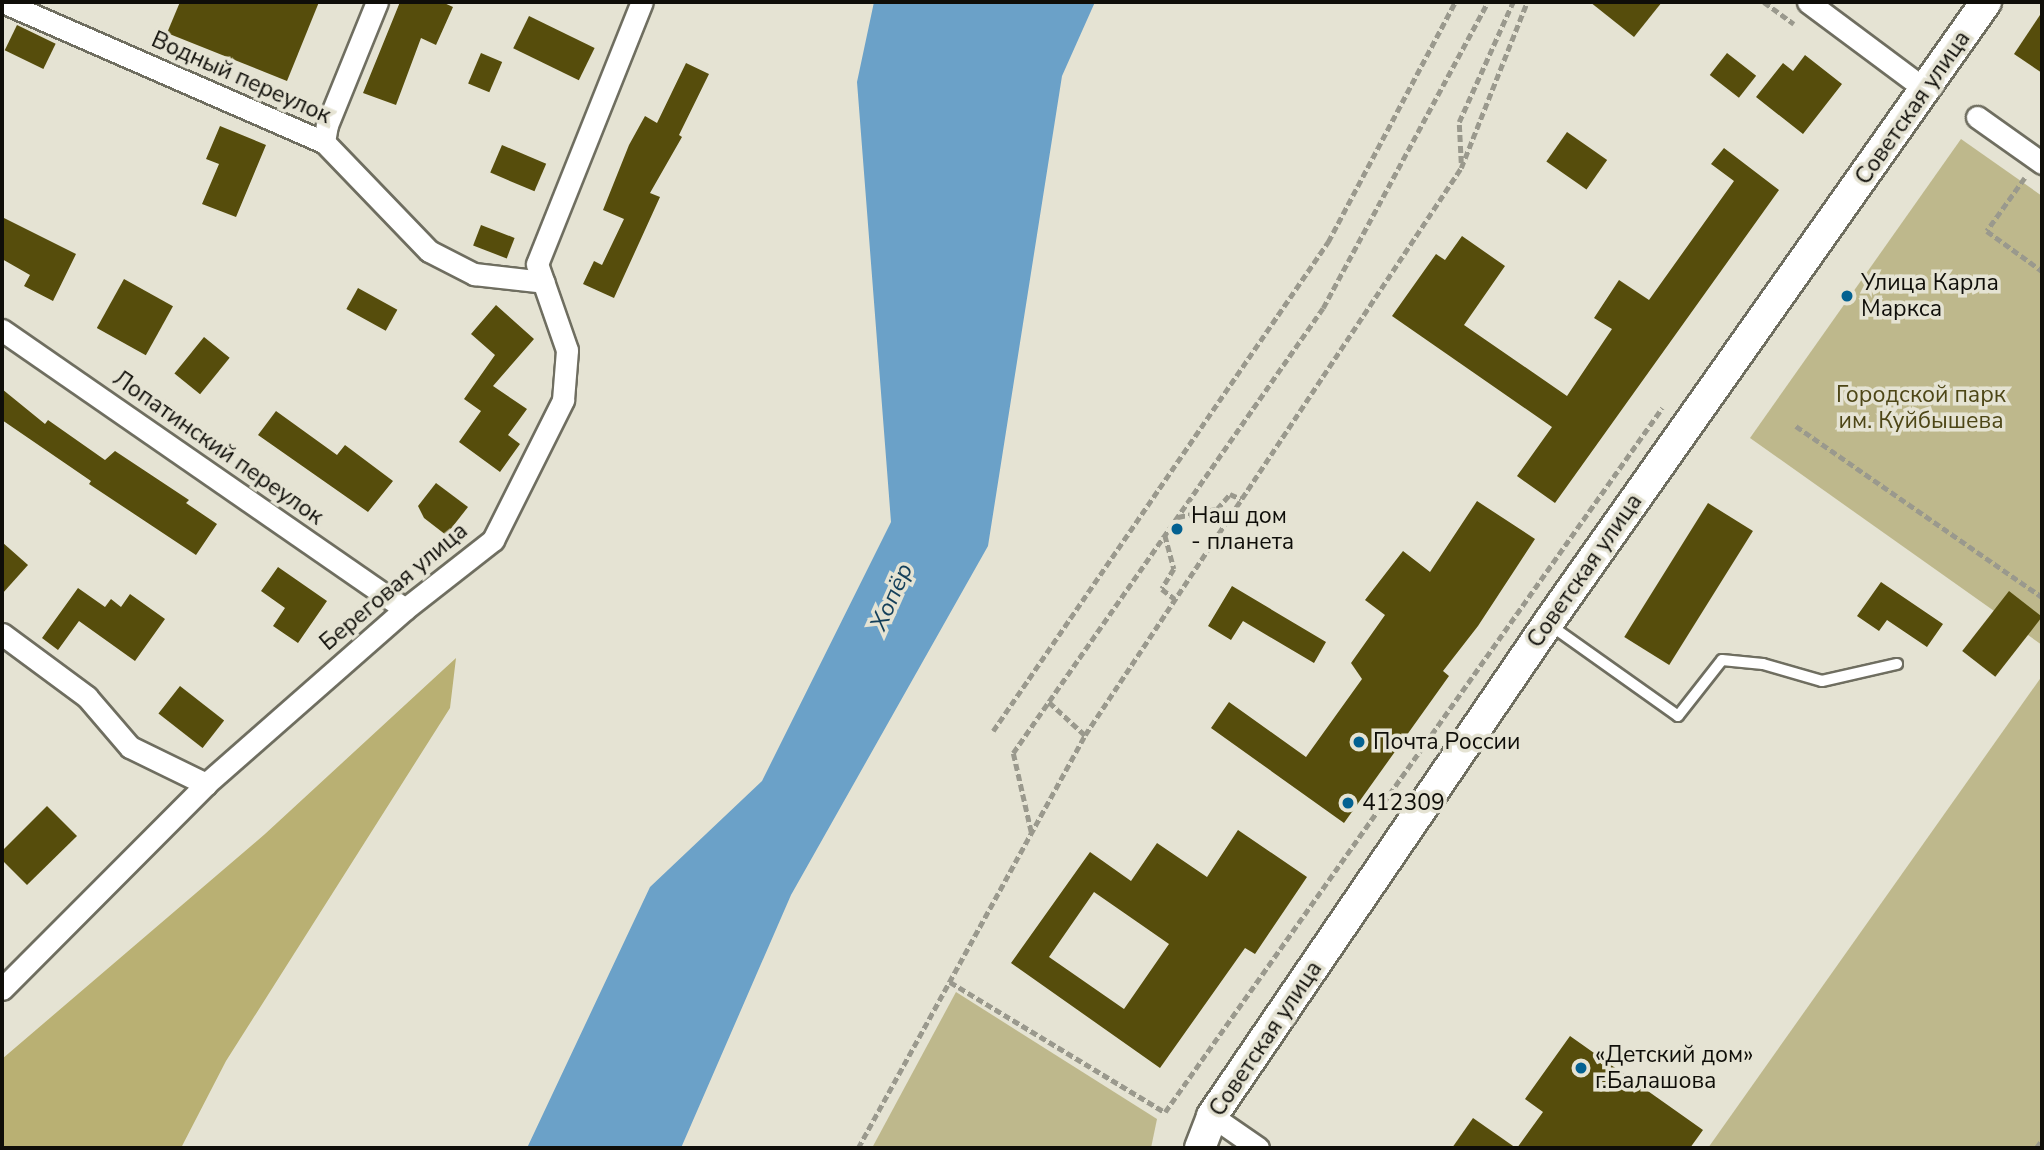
<!DOCTYPE html>
<html>
<head>
<meta charset="utf-8">
<style>
	body { margin:0 }
	#map { position:relative; width:2044px; height:1150px; overflow:hidden; background:#e5e3d3; font-family:"Nunito Sans",sans-serif }
	div>[style] { position:absolute }
	[style*='--x'] { left:calc(var(--x)*1px); top:calc(var(--y)*1px); width:calc(var(--w)*1px); rotate:calc(var(--a)*1deg) }
	.green>* { inset:0; background:#beb88c }
	.forest>* { inset:0; background:#b9b073 }
	.water>* { inset:0; background:#6ba1c8 }
	.building>* { inset:0; background:#564d0c; transform-origin:0 0 }
	.path>* { height:4.5px; margin-top:-2.25px; transform-origin:0; background:repeating-linear-gradient(90deg,#9a998d 0 7px,transparent 0 10.5px) }
	.roads { filter:drop-shadow(2px 0 #6f6e60) drop-shadow(-2px 0 #6f6e60) drop-shadow(0 2px #6f6e60) drop-shadow(0 -2px #6f6e60) }
	.lane>* { height:10px; margin:-5px; padding:0 5px; transform-origin:5px; border-radius:5px; background:#fff }
	.street>* { height:21px; margin:-10.5px; padding:0 10.5px; transform-origin:10.5px; border-radius:10.5px; background:#fff }
	.secondary>* { height:30px; margin:-15px; padding:0 15px; transform-origin:15px; border-radius:15px; background:#fff }
	.dots>* { width:19px; height:19px; translate:-50% -50%; box-sizing:border-box; border:4px solid #e5e3d3; border-radius:50% }
	span { translate:-50% -50%; white-space:nowrap; text-align:center; line-height:1.15; -webkit-text-stroke:7px #e5e3d3; paint-order:stroke }
	.street-label { font-size:23px; color:#0f0e09 }
	.poi-label { font-size:23px; color:#0f0e09 }
	.left { translate:0 -50%; text-align:left }
	.park-label { font-size:23px; color:#4d4616 }
	.water-label { font-size:24px; color:#143f5a; font-style:italic }
	.frame { position:absolute; inset:0; border:4px solid #0f0e09; pointer-events:none }
</style>
</head>
<body>
<div id="map">
	<div class="green">
		<div style="clip-path:polygon(1961px 139px,2042px 196px,2042px 645px,1750px 438px)"></div>
		<div style="clip-path:polygon(2042px 676px,2042px 1148px,1708px 1148px)"></div>
		<div style="clip-path:polygon(956px 992px,1157px 1119px,1151px 1148px,872px 1148px)"></div>
	</div>
	<div class="forest">
		<div style="clip-path:polygon(456px 658px,450px 708px,226px 1061px,181px 1148px,2px 1148px,2px 1059px,265px 834px)"></div>
	</div>
	<div class="water">
		<div style="clip-path:polygon(874px 2px,1095px 2px,1062px 76px,988px 546px,791px 895px,681px 1148px,527px 1148px,650px 887px,762px 781px,891px 522px,857px 82px)"></div>
	</div>
	<div class="building">
		<div style="clip-path:polygon(180px 2px,319px 2px,287px 81px,167px 33px)"></div>
		<div style="clip-path:polygon(400px 2px,442px 2px,453px 7px,436px 45px,421px 38px,396px 105px,363px 93px)"></div>
		<div style="clip-path:polygon(1590px 2px,1662px 2px,1634px 37px)"></div>
		<div style="clip-path:polygon(2042px 12px,2042px 73px,2014px 54px)"></div>
		<div style="left:529px;top:16px;width:73px;height:36px;rotate:26deg"></div>
		<div style="left:17px;top:25px;width:43px;height:28px;rotate:26deg"></div>
		<div style="left:481px;top:53px;width:23px;height:33px;rotate:23deg"></div>
		<div style="left:1727px;top:53px;width:37px;height:28px;rotate:38deg"></div>
		<div style="clip-path:polygon(1805px 55px,1842px 84px,1803px 134px,1756px 97px,1783px 63px,1793px 71px)"></div>
		<div style="clip-path:polygon(686px 63px,709px 74px,679px 135px,682px 137px,650px 193px,660px 197px,614px 298px,583px 284px,594px 261px,602px 265px,624px 219px,603px 210px,629px 145px,645px 116px,657px 123px)"></div>
		<div style="clip-path:polygon(220px 126px,266px 145px,236px 217px,202px 204px,219px 164px,206px 159px)"></div>
		<div style="left:1567px;top:132px;width:49px;height:36px;rotate:35deg"></div>
		<div style="left:502px;top:145px;width:48px;height:30px;rotate:23deg"></div>
		<div style="clip-path:polygon(1724px 148px,1779px 190px,1555px 503px,1517px 476px,1552px 427px,1392px 316px,1436px 254px,1445px 260px,1462px 236px,1505px 266px,1464px 325px,1567px 396px,1612px 329px,1594px 318px,1619px 280px,1649px 300px,1734px 181px,1711px 164px)"></div>
		<div style="clip-path:polygon(2px 217px,76px 254px,53px 301px,24px 286px,30px 275px,2px 259px)"></div>
		<div style="left:481px;top:225px;width:36px;height:22px;rotate:21deg"></div>
		<div style="left:124px;top:279px;width:56px;height:56px;rotate:29deg"></div>
		<div style="left:358px;top:288px;width:45px;height:24px;rotate:29deg"></div>
		<div style="clip-path:polygon(496px 305px,534px 339px,493px 386px,527px 409px,508px 435px,520px 444px,500px 472px,459px 442px,481px 411px,464px 399px,495px 355px,471px 334px)"></div>
		<div style="left:204px;top:337px;width:33px;height:47px;rotate:39deg"></div>
		<div style="clip-path:polygon(2px 389px,45px 424px,48px 420px,105px 460px,115px 451px,189px 500px,186px 503px,217px 524px,196px 555px,89px 484px,91px 481px,2px 420px)"></div>
		<div style="clip-path:polygon(276px 411px,337px 455px,345px 445px,393px 481px,368px 512px,258px 435px)"></div>
		<div style="clip-path:polygon(436px 483px,468px 507px,446px 535px,424px 518px,418px 506px)"></div>
		<div style="clip-path:polygon(1477px 501px,1535px 539px,1478px 626px,1443px 671px,1449px 676px,1344px 823px,1211px 728px,1229px 702px,1306px 757px,1362px 679px,1351px 663px,1385px 615px,1365px 600px,1403px 551px,1430px 572px)"></div>
		<div style="left:1708px;top:503px;width:53px;height:158px;rotate:32deg"></div>
		<div style="clip-path:polygon(2px 542px,28px 565px,2px 594px)"></div>
		<div style="clip-path:polygon(278px 567px,327px 601px,298px 643px,273px 626px,285px 608px,261px 591px)"></div>
		<div style="clip-path:polygon(1881px 582px,1943px 624px,1927px 647px,1887px 620px,1879px 631px,1857px 616px)"></div>
		<div style="clip-path:polygon(1232px 586px,1326px 642px,1314px 663px,1243px 621px,1231px 640px,1208px 626px)"></div>
		<div style="clip-path:polygon(78px 588px,105px 607px,111px 599px,121px 607px,130px 594px,165px 619px,135px 661px,79px 621px,58px 650px,42px 638px)"></div>
		<div style="left:2009px;top:591px;width:42px;height:76px;rotate:38deg"></div>
		<div style="left:180px;top:686px;width:56px;height:35px;rotate:38deg"></div>
		<div style="clip-path:polygon(47px 806px,77px 836px,27px 885px,2px 860px,2px 851px)"></div>
		<div style="clip-path:polygon(evenodd,1238px 830px,1307px 877px,1255px 954px,1245px 948px,1160px 1068px,1011px 963px,1090px 852px,1131px 881px,1157px 843px,1207px 877px,1238px 830px,1094px 892px,1169px 944px,1124px 1009px,1049px 957px,1094px 892px)"></div>
		<div style="clip-path:polygon(1570px 1036px,1703px 1130px,1690px 1148px,1517px 1148px,1543px 1112px,1525px 1099px)"></div>
		<div style="clip-path:polygon(1473px 1118px,1516px 1148px,1452px 1148px)"></div>
	</div>
	<div class="path">
		<div style="--x:1764;--y:2;--w:37;--a:36"></div>
		<div style="--x:1461;--y:163;--w:41;--a:-92.8"></div>
		<div style="--x:1459;--y:122;--w:132;--a:-65.8"></div>
		<div style="--x:2025;--y:178;--w:65;--a:125.6"></div>
		<div style="--x:1987;--y:231;--w:68;--a:36"></div>
		<div style="--x:1796;--y:426;--w:300;--a:34.8"></div>
		<div style="--x:1178;--y:517;--w:40;--a:-12"></div>
		<div style="--x:1217;--y:509;--w:20;--a:-49"></div>
		<div style="--x:1230;--y:494;--w:12;--a:24"></div>
		<div style="--x:1165;--y:535;--w:35;--a:75"></div>
		<div style="--x:1174;--y:569;--w:23;--a:121"></div>
		<div style="--x:1162;--y:589;--w:16;--a:38"></div>
		<div style="--x:1049;--y:702;--w:49;--a:42.5"></div>
		<div style="--x:993;--y:731;--w:593;--a:-55.59"></div>
		<div style="--x:1328;--y:242;--w:272;--a:-62.1"></div>
		<div style="--x:1031;--y:832;--w:81;--a:-102.8"></div>
		<div style="--x:1013;--y:753;--w:542;--a:-55.14"></div>
		<div style="--x:1323;--y:308;--w:348;--a:-61.7"></div>
		<div style="--x:950;--y:982;--w:251;--a:31.2"></div>
		<div style="--x:1165;--y:1112;--w:862;--a:-54.78"></div>
		<div style="--x:858;--y:1148;--w:471;--a:-61.2"></div>
		<div style="--x:1085;--y:735;--w:680;--a:-56.45"></div>
		<div style="--x:1461;--y:168;--w:179;--a:-68.3"></div>
		<div style="--x:2036;--y:1148;--w:10;--a:-53"></div>
	</div>
	<div class="roads">
		<div class="lane">
			<div style="--x:1550;--y:625;--w:157;--a:35.4"></div>
			<div style="--x:1678;--y:716;--w:71;--a:-51.8"></div>
			<div style="--x:1722;--y:660;--w:41;--a:5.6"></div>
			<div style="--x:1763;--y:664;--w:61;--a:16.1"></div>
			<div style="--x:1822;--y:681;--w:77;--a:-12.8"></div>
		</div>
		<div class="street">
			<div style="--x:3;--y:2;--w:350;--a:23.6"></div>
			<div style="--x:324;--y:142;--w:151;--a:46.1"></div>
			<div style="--x:429;--y:251;--w:51;--a:27.1"></div>
			<div style="--x:474;--y:274;--w:70;--a:6.5"></div>
			<div style="--x:1808;--y:2;--w:147;--a:36.7"></div>
			<div style="--x:1977;--y:117;--w:80;--a:35.3"></div>
			<div style="--x:324;--y:142;--w:17;--a:-80"></div>
			<div style="--x:327;--y:125;--w:133;--a:-67.9"></div>
			<div style="--x:2;--y:330;--w:490;--a:34.7"></div>
			<div style="--x:2;--y:634;--w:106;--a:36.5"></div>
			<div style="--x:87;--y:697;--w:66;--a:49.3"></div>
			<div style="--x:130;--y:747;--w:85;--a:26"></div>
			<div style="--x:2;--y:989;--w:289;--a:-45.1"></div>
			<div style="--x:206;--y:784;--w:265;--a:-41.3"></div>
			<div style="--x:405;--y:609;--w:112;--a:-38.1"></div>
			<div style="--x:493;--y:540;--w:157;--a:-63.4"></div>
			<div style="--x:563;--y:400;--w:50;--a:-85.4"></div>
			<div style="--x:567;--y:350;--w:91;--a:-109.2"></div>
			<div style="--x:537;--y:264;--w:282;--a:-68.2"></div>
			<div style="--x:1212;--y:1116;--w:56;--a:34.8"></div>
		</div>
		<div class="secondary">
			<div style="--x:1200;--y:1148;--w:34;--a:-69"></div>
			<div style="--x:1212;--y:1116;--w:597;--a:-55.72"></div>
			<div style="--x:1548;--y:623;--w:760;--a:-54.8"></div>
		</div>
	</div>
	<div class="dots">
		<div style="left:1847px;top:296px;background:#036191"></div>
		<div style="left:1177px;top:529px;background:#036191"></div>
		<div style="left:1359px;top:742px;background:#036191"></div>
		<div style="left:1348px;top:803px;background:#036191"></div>
		<div style="left:1581px;top:1068px;background:#036191"></div>
	</div>
	<div class="street-label">
		<span style="left:241px;top:78px;rotate:24deg">Водный переулок</span>
		<span style="left:1913px;top:108px;rotate:-55deg">Советская улица</span>
		<span style="left:218px;top:448px;rotate:35deg">Лопатинский переулок</span>
		<span style="left:1585px;top:571px;rotate:-55deg">Советская улица</span>
		<span style="left:394px;top:587px;rotate:-40deg">Береговая улица</span>
		<span style="left:1266px;top:1039px;rotate:-56deg">Советская улица</span>
	</div>
	<div class="poi-label">
		<span class="left" style="left:1861px;top:296px">Улица Карла<br>Маркса</span>
		<span class="left" style="left:1191px;top:529px">Наш дом<br>- планета</span>
		<span class="left" style="left:1373px;top:742px">Почта России</span>
		<span class="left" style="left:1362px;top:803px">412309</span>
		<span class="left" style="left:1595px;top:1068px">«Детский дом»<br>г.Балашова</span>
	</div>
	<div class="park-label">
		<span style="left:1921px;top:408px">Городской парк<br>им. Куйбышева</span>
	</div>
	<div class="water-label">
		<span style="left:892px;top:597px;rotate:-66deg">Хопёр</span>
	</div>
	<div class="frame"></div>
</div>
</body>
</html>
